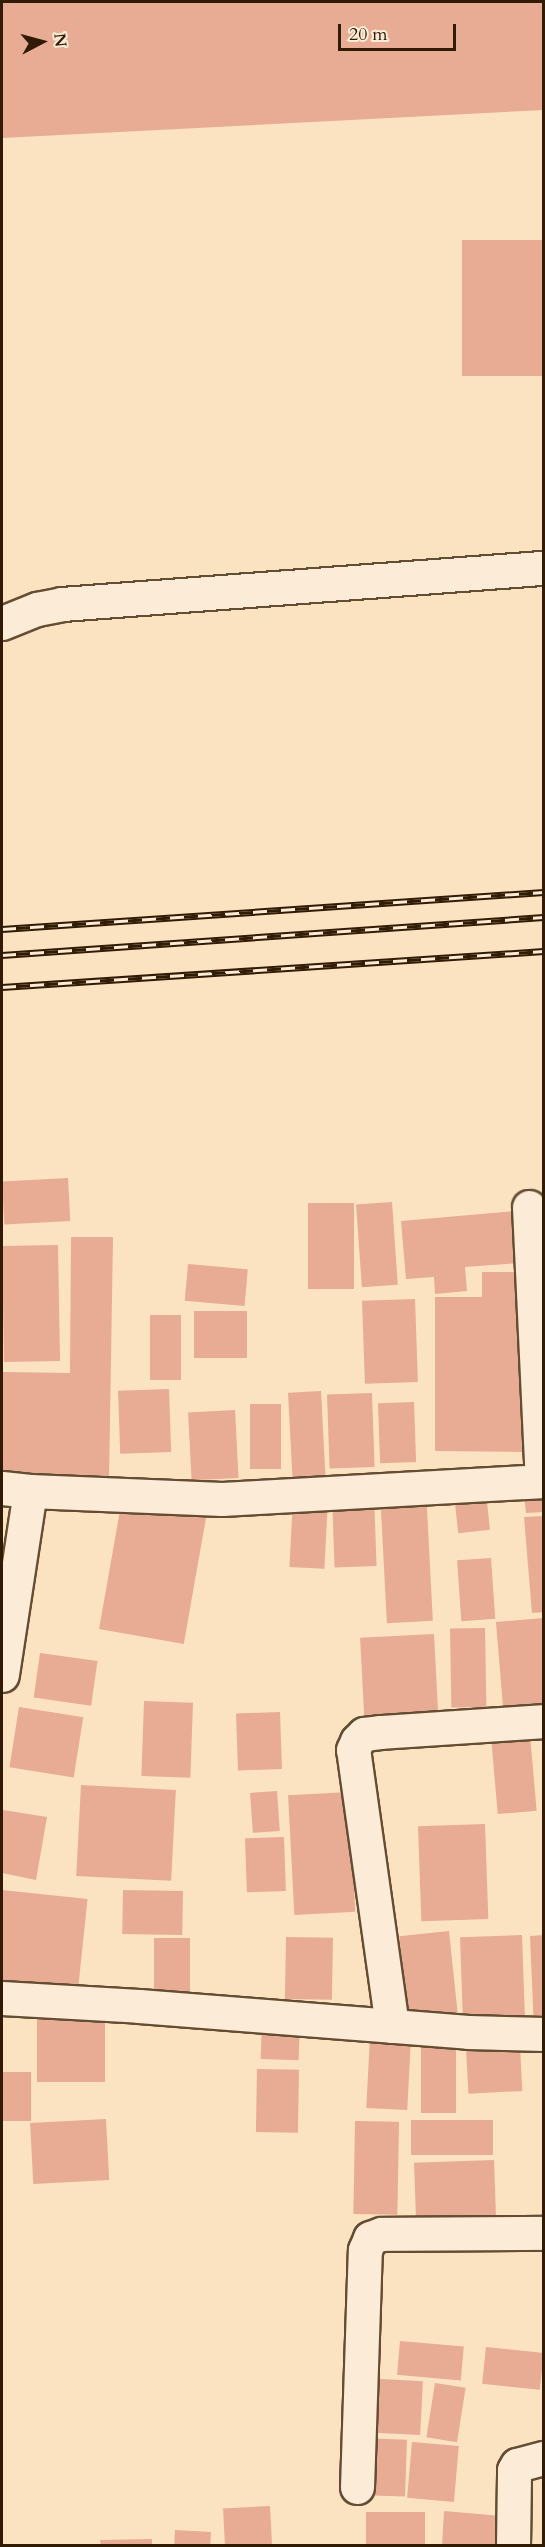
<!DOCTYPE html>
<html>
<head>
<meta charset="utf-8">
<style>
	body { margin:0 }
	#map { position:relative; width:545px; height:2547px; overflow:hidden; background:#fbe2c1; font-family:Cardo,serif }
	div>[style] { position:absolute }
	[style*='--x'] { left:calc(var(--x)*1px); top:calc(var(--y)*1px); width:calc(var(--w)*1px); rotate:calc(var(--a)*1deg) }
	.building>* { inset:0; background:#e8ab93; transform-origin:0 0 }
	.roads { filter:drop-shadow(2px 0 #644d33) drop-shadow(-2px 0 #644d33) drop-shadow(0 2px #644d33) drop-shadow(0 -2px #644d33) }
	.minor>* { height:33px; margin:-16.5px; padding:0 16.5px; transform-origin:16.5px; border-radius:16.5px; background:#fcecd7 }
	.rail>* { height:7px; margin-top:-3.5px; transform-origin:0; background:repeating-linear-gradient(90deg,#fcecd7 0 14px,#321b04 0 28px); box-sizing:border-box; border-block:2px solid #321b04 }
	span { translate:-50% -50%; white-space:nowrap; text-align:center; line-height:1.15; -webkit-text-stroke:4.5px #fcecd7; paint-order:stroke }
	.frame { position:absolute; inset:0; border:3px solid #321b04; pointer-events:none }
	.north { position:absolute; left:12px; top:12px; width:60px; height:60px; -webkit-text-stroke:4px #fcecd7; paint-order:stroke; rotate:84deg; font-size:16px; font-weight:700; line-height:24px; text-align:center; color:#321b04 }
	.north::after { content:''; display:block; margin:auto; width:21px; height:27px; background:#321b04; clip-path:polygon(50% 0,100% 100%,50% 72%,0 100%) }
	.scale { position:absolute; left:338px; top:24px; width:118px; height:27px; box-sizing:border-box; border:3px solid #321b04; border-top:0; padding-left:8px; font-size:18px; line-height:21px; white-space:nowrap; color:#321b04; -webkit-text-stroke:4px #fcecd7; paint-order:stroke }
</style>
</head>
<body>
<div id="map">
	<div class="building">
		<div style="clip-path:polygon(2px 2px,544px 2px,544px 110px,2px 138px)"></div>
		<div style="left:544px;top:240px;width:136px;height:82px;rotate:90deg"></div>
		<div style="left:68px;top:1178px;width:43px;height:66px;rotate:87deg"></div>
		<div style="left:392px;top:1202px;width:83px;height:36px;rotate:86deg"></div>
		<div style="left:308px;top:1203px;width:46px;height:86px"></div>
		<div style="clip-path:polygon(515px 1211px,520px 1263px,465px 1267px,467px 1291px,435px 1294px,434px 1277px,406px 1279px,401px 1221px)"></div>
		<div style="clip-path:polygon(71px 1237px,113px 1237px,109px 1479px,2px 1477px,2px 1372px,70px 1373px)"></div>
		<div style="left:58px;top:1245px;width:116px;height:56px;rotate:89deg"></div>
		<div style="left:188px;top:1264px;width:60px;height:37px;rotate:5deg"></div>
		<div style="clip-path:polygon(482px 1272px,522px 1272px,522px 1452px,435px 1451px,435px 1297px,482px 1297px)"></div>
		<div style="left:415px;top:1299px;width:83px;height:53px;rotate:88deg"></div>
		<div style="left:194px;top:1311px;width:53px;height:47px"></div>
		<div style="left:150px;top:1315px;width:31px;height:65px"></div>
		<div style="left:169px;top:1389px;width:63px;height:51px;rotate:88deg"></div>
		<div style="left:321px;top:1391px;width:86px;height:33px;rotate:87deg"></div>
		<div style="left:372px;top:1393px;width:74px;height:45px;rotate:88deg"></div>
		<div style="left:414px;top:1402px;width:60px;height:36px;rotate:88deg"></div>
		<div style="left:250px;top:1404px;width:31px;height:65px"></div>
		<div style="left:235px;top:1410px;width:68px;height:47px;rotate:87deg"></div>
		<div style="clip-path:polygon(544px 1481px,544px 1512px,526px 1513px,523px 1484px)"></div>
		<div style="left:426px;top:1490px;width:131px;height:46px;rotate:87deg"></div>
		<div style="left:486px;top:1492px;width:38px;height:32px;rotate:84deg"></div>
		<div style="left:374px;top:1494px;width:72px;height:42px;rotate:88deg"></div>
		<div style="left:122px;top:1499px;width:86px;height:132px;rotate:10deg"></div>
		<div style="left:293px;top:1499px;width:35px;height:68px;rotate:3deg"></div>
		<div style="clip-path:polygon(544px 1516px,544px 1612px,532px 1613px,524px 1517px)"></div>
		<div style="left:491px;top:1558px;width:61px;height:34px;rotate:86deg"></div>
		<div style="clip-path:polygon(544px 1618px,544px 1703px,503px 1707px,496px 1622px)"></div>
		<div style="left:485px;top:1628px;width:79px;height:35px;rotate:89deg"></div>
		<div style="left:434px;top:1634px;width:81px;height:74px;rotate:87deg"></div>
		<div style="left:40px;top:1653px;width:58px;height:45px;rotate:8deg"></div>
		<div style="left:144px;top:1701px;width:49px;height:75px;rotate:2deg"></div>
		<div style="left:19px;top:1707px;width:65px;height:61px;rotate:9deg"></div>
		<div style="left:280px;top:1712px;width:57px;height:44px;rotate:88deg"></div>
		<div style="left:530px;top:1735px;width:76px;height:39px;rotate:85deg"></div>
		<div style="left:81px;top:1785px;width:95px;height:91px;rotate:3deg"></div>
		<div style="left:277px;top:1791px;width:40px;height:27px;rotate:86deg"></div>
		<div style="left:349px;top:1792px;width:120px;height:61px;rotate:87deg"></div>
		<div style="clip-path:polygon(3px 1810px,47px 1817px,36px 1880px,2px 1873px)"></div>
		<div style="left:485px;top:1824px;width:95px;height:67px;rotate:88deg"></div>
		<div style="left:284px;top:1837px;width:54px;height:39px;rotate:88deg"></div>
		<div style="left:2px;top:1890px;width:86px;height:98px;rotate:6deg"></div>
		<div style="left:123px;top:1890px;width:60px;height:44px;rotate:1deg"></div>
		<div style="left:449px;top:1931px;width:82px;height:50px;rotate:84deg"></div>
		<div style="left:522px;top:1935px;width:90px;height:62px;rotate:88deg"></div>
		<div style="clip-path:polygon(544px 1935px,544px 2029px,534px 2029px,530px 1936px)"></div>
		<div style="left:286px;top:1937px;width:47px;height:62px;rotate:1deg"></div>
		<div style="left:154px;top:1938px;width:36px;height:61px"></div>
		<div style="left:37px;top:2018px;width:68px;height:64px"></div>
		<div style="left:262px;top:2021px;width:38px;height:38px;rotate:2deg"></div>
		<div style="left:370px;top:2037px;width:41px;height:71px;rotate:3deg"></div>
		<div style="left:421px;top:2044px;width:35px;height:69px"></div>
		<div style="left:520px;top:2046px;width:45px;height:54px;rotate:87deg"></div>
		<div style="left:257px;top:2069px;width:42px;height:63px;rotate:1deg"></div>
		<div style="left:2px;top:2072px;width:29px;height:49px"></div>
		<div style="left:106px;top:2119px;width:61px;height:76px;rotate:87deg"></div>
		<div style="left:493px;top:2120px;width:35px;height:82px;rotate:90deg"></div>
		<div style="left:355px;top:2121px;width:44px;height:93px;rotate:1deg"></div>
		<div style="left:494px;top:2160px;width:57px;height:80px;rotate:88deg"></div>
		<div style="left:400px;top:2341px;width:64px;height:34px;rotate:5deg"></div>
		<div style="left:486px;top:2347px;width:58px;height:37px;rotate:6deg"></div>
		<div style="left:363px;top:2378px;width:60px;height:54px;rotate:3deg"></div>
		<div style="left:435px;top:2383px;width:31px;height:55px;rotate:9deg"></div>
		<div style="left:360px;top:2438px;width:47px;height:57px;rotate:2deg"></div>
		<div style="left:412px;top:2442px;width:47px;height:56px;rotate:5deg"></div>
		<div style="left:270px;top:2506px;width:40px;height:47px;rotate:87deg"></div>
		<div style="clip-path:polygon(444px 2511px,501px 2516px,499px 2546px,442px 2546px)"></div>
		<div style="left:366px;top:2512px;width:59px;height:34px"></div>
		<div style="left:175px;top:2530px;width:36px;height:16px;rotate:3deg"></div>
		<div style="clip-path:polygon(152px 2539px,152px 2546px,101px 2546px,100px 2540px)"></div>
	</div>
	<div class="roads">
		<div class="minor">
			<div style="--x:2;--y:623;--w:38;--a:-22"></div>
			<div style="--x:37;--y:609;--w:25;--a:-11"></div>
			<div style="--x:62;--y:604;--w:483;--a:-4.3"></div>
			<div style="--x:529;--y:1207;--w:274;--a:87.3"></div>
			<div style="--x:2;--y:1488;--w:28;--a:6"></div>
			<div style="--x:30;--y:1491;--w:186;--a:98.7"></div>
			<div style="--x:30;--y:1491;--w:192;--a:2.4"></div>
			<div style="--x:222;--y:1499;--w:323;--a:-3.2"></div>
			<div style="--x:2;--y:1998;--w:137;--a:3.3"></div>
			<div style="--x:139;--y:2006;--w:330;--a:4.5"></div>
			<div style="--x:468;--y:2032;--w:76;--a:1.5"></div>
			<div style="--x:392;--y:2026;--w:279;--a:-98"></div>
			<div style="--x:353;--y:1750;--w:10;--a:-66"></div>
			<div style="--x:357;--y:1741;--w:10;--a:-45"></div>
			<div style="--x:364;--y:1734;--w:16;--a:-7"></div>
			<div style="--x:380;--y:1732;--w:164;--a:-3.8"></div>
			<div style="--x:357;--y:2487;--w:237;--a:-88.1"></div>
			<div style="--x:365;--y:2250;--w:13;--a:-67"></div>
			<div style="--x:370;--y:2238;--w:12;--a:-20"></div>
			<div style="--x:381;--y:2234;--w:163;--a:-0.4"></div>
			<div style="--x:513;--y:2546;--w:76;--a:-89.2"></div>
			<div style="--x:514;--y:2470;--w:6;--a:-59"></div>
			<div style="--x:517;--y:2465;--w:28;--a:-15"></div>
		</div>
	</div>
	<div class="rail">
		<div style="--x:2;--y:929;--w:543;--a:-3.91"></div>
		<div style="--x:2;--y:955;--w:543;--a:-4.01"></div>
		<div style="--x:2;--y:987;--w:543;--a:-3.8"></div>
	</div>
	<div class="frame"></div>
	<div class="north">N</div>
	<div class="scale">20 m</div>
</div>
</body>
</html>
